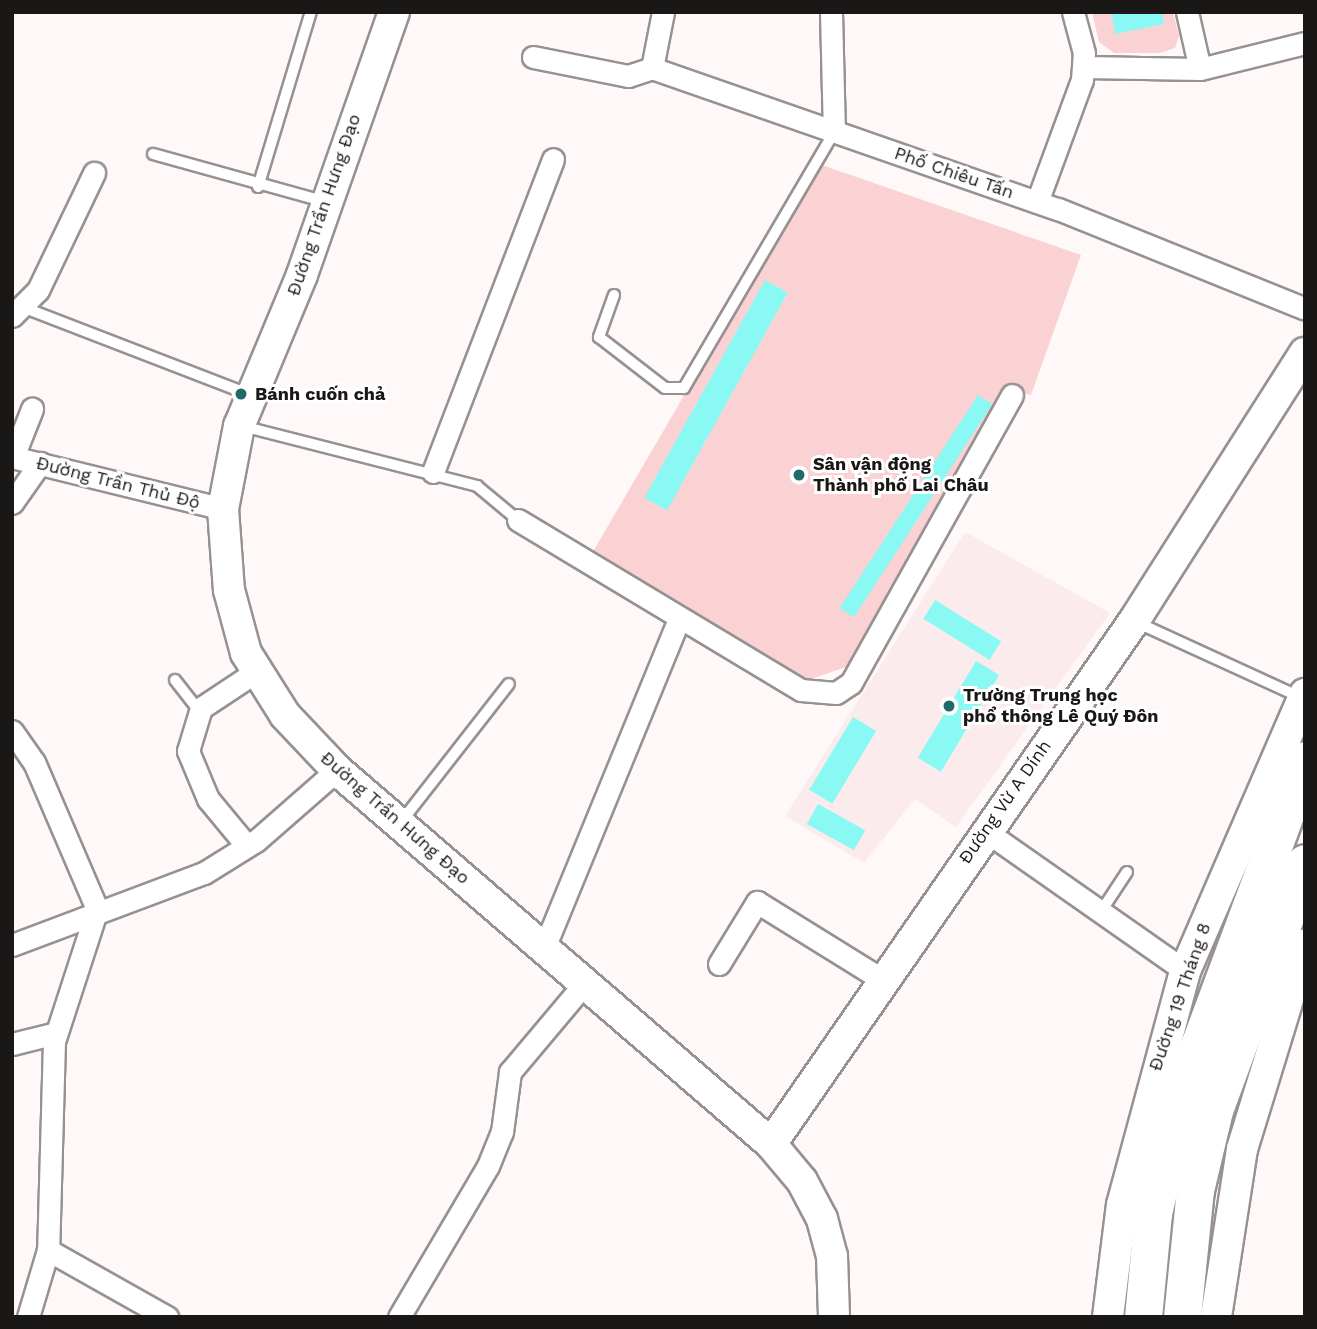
<!DOCTYPE html>
<html>
<head>
<meta charset="utf-8">
<style>
	body { margin:0 }
	#map { position:relative; width:1317px; height:1329px; overflow:hidden; background:#fff8f8; font-family:"Work Sans",sans-serif }
	div>[style] { position:absolute }
	[style*='--x'] { left:calc(var(--x)*1px); top:calc(var(--y)*1px); width:calc(var(--w)*1px); rotate:calc(var(--a)*1deg) }
	.built>* { inset:0; background:#fbebec }
	.green>* { inset:0; background:#fad2d4 }
	.building>* { inset:0; background:#8bf9f3; transform-origin:0 0 }
	.roads { filter:drop-shadow(2px 0 #979191) drop-shadow(-2px 0 #979191) drop-shadow(0 2px #979191) drop-shadow(0 -2px #979191) }
	.lane>* { height:10px; margin:-5px; padding:0 5px; transform-origin:5px; border-radius:5px; background:#fff }
	.street>* { height:21px; margin:-10.5px; padding:0 10.5px; transform-origin:10.5px; border-radius:10.5px; background:#fff }
	.secondary>* { height:30px; margin:-15px; padding:0 15px; transform-origin:15px; border-radius:15px; background:#fff }
	.highway>* { height:37px; margin:-18.5px; padding:0 18.5px; transform-origin:18.5px; border-radius:18.5px; background:#fff }
	.dots>* { width:19px; height:19px; translate:-50% -50%; box-sizing:border-box; border:4px solid #fff; border-radius:50% }
	span { translate:-50% -50%; white-space:nowrap; text-align:center; line-height:1.15; -webkit-text-stroke:6px #fff; paint-order:stroke }
	.street-label { font-size:18px; color:#1a1717 }
	.poi-label { font-size:18px; color:#1a1717; font-weight:700 }
	.left { translate:0 -50%; text-align:left }
	.frame { position:absolute; inset:0; border:14px solid #1a1717; pointer-events:none }
</style>
</head>
<body>
<div id="map">
	<div class="built">
		<div style="clip-path:polygon(965px 532px,1110px 613px,956px 827px,915px 799px,864px 863px,785px 816px)"></div>
	</div>
	<div class="green">
		<div style="clip-path:polygon(1092px 12px,1173px 12px,1179px 36px,1175px 48px,1160px 53px,1114px 53px,1099px 42px)"></div>
		<div style="clip-path:polygon(819px 164px,1081px 255px,1031px 395px,1011px 390px,846px 667px,808px 680px,591px 555px)"></div>
	</div>
	<div class="building">
		<div style="clip-path:polygon(1111px 12px,1162px 12px,1164px 24px,1115px 34px)"></div>
		<div style="left:765px;top:280px;width:26px;height:249px;rotate:29deg"></div>
		<div style="left:978px;top:395px;width:17px;height:254px;rotate:33deg"></div>
		<div style="left:935px;top:600px;width:78px;height:22px;rotate:32deg"></div>
		<div style="left:976px;top:661px;width:27px;height:113px;rotate:31deg"></div>
		<div style="left:853px;top:717px;width:27px;height:85px;rotate:31deg"></div>
		<div style="left:818px;top:804px;width:54px;height:23px;rotate:29deg"></div>
	</div>
	<div class="roads">
		<div class="lane">
			<div style="--x:153;--y:154;--w:180;--a:15.5"></div>
			<div style="--x:258;--y:187;--w:183;--a:-73.2"></div>
			<div style="--x:614;--y:295;--w:45;--a:109.7"></div>
			<div style="--x:599;--y:337;--w:83;--a:37.7"></div>
			<div style="--x:665;--y:388;--w:19;--a:0"></div>
			<div style="--x:684;--y:388;--w:297;--a:-59.6"></div>
			<div style="--x:25;--y:308;--w:239;--a:21.1"></div>
			<div style="--x:242;--y:426;--w:243;--a:14.3"></div>
			<div style="--x:477;--y:486;--w:53;--a:39.7"></div>
			<div style="--x:1136;--y:622;--w:180;--a:24.6"></div>
			<div style="--x:175;--y:680;--w:39;--a:52"></div>
			<div style="--x:401;--y:822;--w:175;--a:-52"></div>
			<div style="--x:1100;--y:913;--w:49;--a:-56.6"></div>
		</div>
		<div class="street">
			<div style="--x:663;--y:12;--w:57;--a:101.1"></div>
			<div style="--x:652;--y:68;--w:430;--a:19.2"></div>
			<div style="--x:1058;--y:209;--w:266;--a:22"></div>
			<div style="--x:831;--y:12;--w:120;--a:88.6"></div>
			<div style="--x:1187;--y:12;--w:58;--a:77.2"></div>
			<div style="--x:533;--y:57;--w:97;--a:11.3"></div>
			<div style="--x:628;--y:76;--w:25;--a:-18"></div>
			<div style="--x:1084;--y:67;--w:116;--a:1"></div>
			<div style="--x:1200;--y:69;--w:108;--a:-13.9"></div>
			<div style="--x:1037;--y:202;--w:130;--a:-69.8"></div>
			<div style="--x:1082;--y:80;--w:27;--a:-86"></div>
			<div style="--x:1084;--y:53;--w:42;--a:-105"></div>
			<div style="--x:12;--y:316;--w:37;--a:-45"></div>
			<div style="--x:38;--y:290;--w:130;--a:-64.4"></div>
			<div style="--x:12;--y:457;--w:217;--a:13.8"></div>
			<div style="--x:13;--y:457;--w:52;--a:-68.4"></div>
			<div style="--x:433;--y:472;--w:335;--a:-69"></div>
			<div style="--x:12;--y:503;--w:49;--a:-55"></div>
			<div style="--x:518;--y:520;--w:330;--a:31"></div>
			<div style="--x:801;--y:690;--w:35;--a:5"></div>
			<div style="--x:836;--y:693;--w:18;--a:-34"></div>
			<div style="--x:851;--y:683;--w:330;--a:-60.8"></div>
			<div style="--x:12;--y:731;--w:38;--a:55"></div>
			<div style="--x:34;--y:762;--w:160;--a:66.8"></div>
			<div style="--x:97;--y:909;--w:139;--a:108"></div>
			<div style="--x:54;--y:1041;--w:209;--a:91.6"></div>
			<div style="--x:48;--y:1250;--w:70;--a:106.6"></div>
			<div style="--x:984;--y:830;--w:246;--a:35"></div>
			<div style="--x:247;--y:846;--w:61;--a:-129.7"></div>
			<div style="--x:208;--y:799;--w:52;--a:-112.6"></div>
			<div style="--x:188;--y:751;--w:45;--a:-73.2"></div>
			<div style="--x:201;--y:708;--w:67;--a:-33.5"></div>
			<div style="--x:12;--y:945;--w:205;--a:-20.6"></div>
			<div style="--x:204;--y:873;--w:62;--a:-31.9"></div>
			<div style="--x:257;--y:840;--w:106;--a:-41.2"></div>
			<div style="--x:544;--y:948;--w:356;--a:-67.7"></div>
			<div style="--x:719;--y:964;--w:73;--a:-58.5"></div>
			<div style="--x:757;--y:902;--w:148;--a:31.8"></div>
			<div style="--x:12;--y:1044;--w:45;--a:-14"></div>
			<div style="--x:48;--y:1250;--w:137;--a:29.4"></div>
			<div style="--x:399;--y:1317;--w:175;--a:-59.5"></div>
			<div style="--x:488;--y:1166;--w:37;--a:-68"></div>
			<div style="--x:502;--y:1132;--w:61;--a:-82.4"></div>
			<div style="--x:510;--y:1072;--w:114;--a:-50"></div>
		</div>
		<div class="secondary">
			<div style="--x:394;--y:12;--w:279;--a:109.3"></div>
			<div style="--x:302;--y:275;--w:164;--a:112.6"></div>
			<div style="--x:239;--y:426;--w:85;--a:100.9"></div>
			<div style="--x:223;--y:509;--w:81;--a:85.8"></div>
			<div style="--x:229;--y:590;--w:65;--a:74.9"></div>
			<div style="--x:246;--y:653;--w:73;--a:57.8"></div>
			<div style="--x:285;--y:715;--w:76;--a:46.6"></div>
			<div style="--x:337;--y:770;--w:573;--a:40.75"></div>
			<div style="--x:771;--y:1144;--w:48;--a:50"></div>
			<div style="--x:802;--y:1181;--w:43;--a:62.2"></div>
			<div style="--x:822;--y:1219;--w:38;--a:75"></div>
			<div style="--x:832;--y:1256;--w:61;--a:88.1"></div>
			<div style="--x:771;--y:1144;--w:637;--a:-55.24"></div>
			<div style="--x:1134;--y:621;--w:318;--a:-57.5"></div>
			<div style="--x:1108;--y:1317;--w:113;--a:-82.9"></div>
			<div style="--x:1122;--y:1205;--w:242;--a:-74.9"></div>
			<div style="--x:1185;--y:971;--w:302;--a:-66.6"></div>
			<div style="--x:1216;--y:1317;--w:170;--a:-81.2"></div>
			<div style="--x:1242;--y:1149;--w:214;--a:-72.9"></div>
		</div>
		<div class="highway">
			<div style="--x:1143;--y:1317;--w:104;--a:-84.5"></div>
			<div style="--x:1153;--y:1213;--w:122;--a:-76.8"></div>
			<div style="--x:1181;--y:1094;--w:356;--a:-69.6"></div>
			<div style="--x:1182;--y:1317;--w:128;--a:-84.2"></div>
			<div style="--x:1195;--y:1190;--w:82;--a:-76.6"></div>
			<div style="--x:1214;--y:1110;--w:263;--a:-69.8"></div>
		</div>
	</div>
	<div class="dots">
		<div style="left:241px;top:394px;background:#206b68"></div>
		<div style="left:799px;top:475px;background:#206b68"></div>
		<div style="left:949px;top:706px;background:#206b68"></div>
	</div>
	<div class="street-label">
		<span style="left:954px;top:173px;rotate:19deg">Phố Chiêu Tấn</span>
		<span style="left:324px;top:205px;rotate:-71deg">Đường Trần Hưng Đạo</span>
		<span style="left:118px;top:483px;rotate:14deg">Đường Trần Thủ Độ</span>
		<span style="left:1005px;top:802px;rotate:-55deg">Đường Vừ A Dính</span>
		<span style="left:395px;top:818px;rotate:41deg">Đường Trần Hưng Đạo</span>
		<span style="left:1180px;top:997px;rotate:-71deg">Đường 19 Tháng 8</span>
	</div>
	<div class="poi-label">
		<span class="left" style="left:255px;top:394px">Bánh cuốn chả</span>
		<span class="left" style="left:813px;top:475px">Sân vận động<br>Thành phố Lai Châu</span>
		<span class="left" style="left:963px;top:706px">Trường Trung học<br>phổ thông Lê Quý Đôn</span>
	</div>
	<div class="frame"></div>
</div>
</body>
</html>
